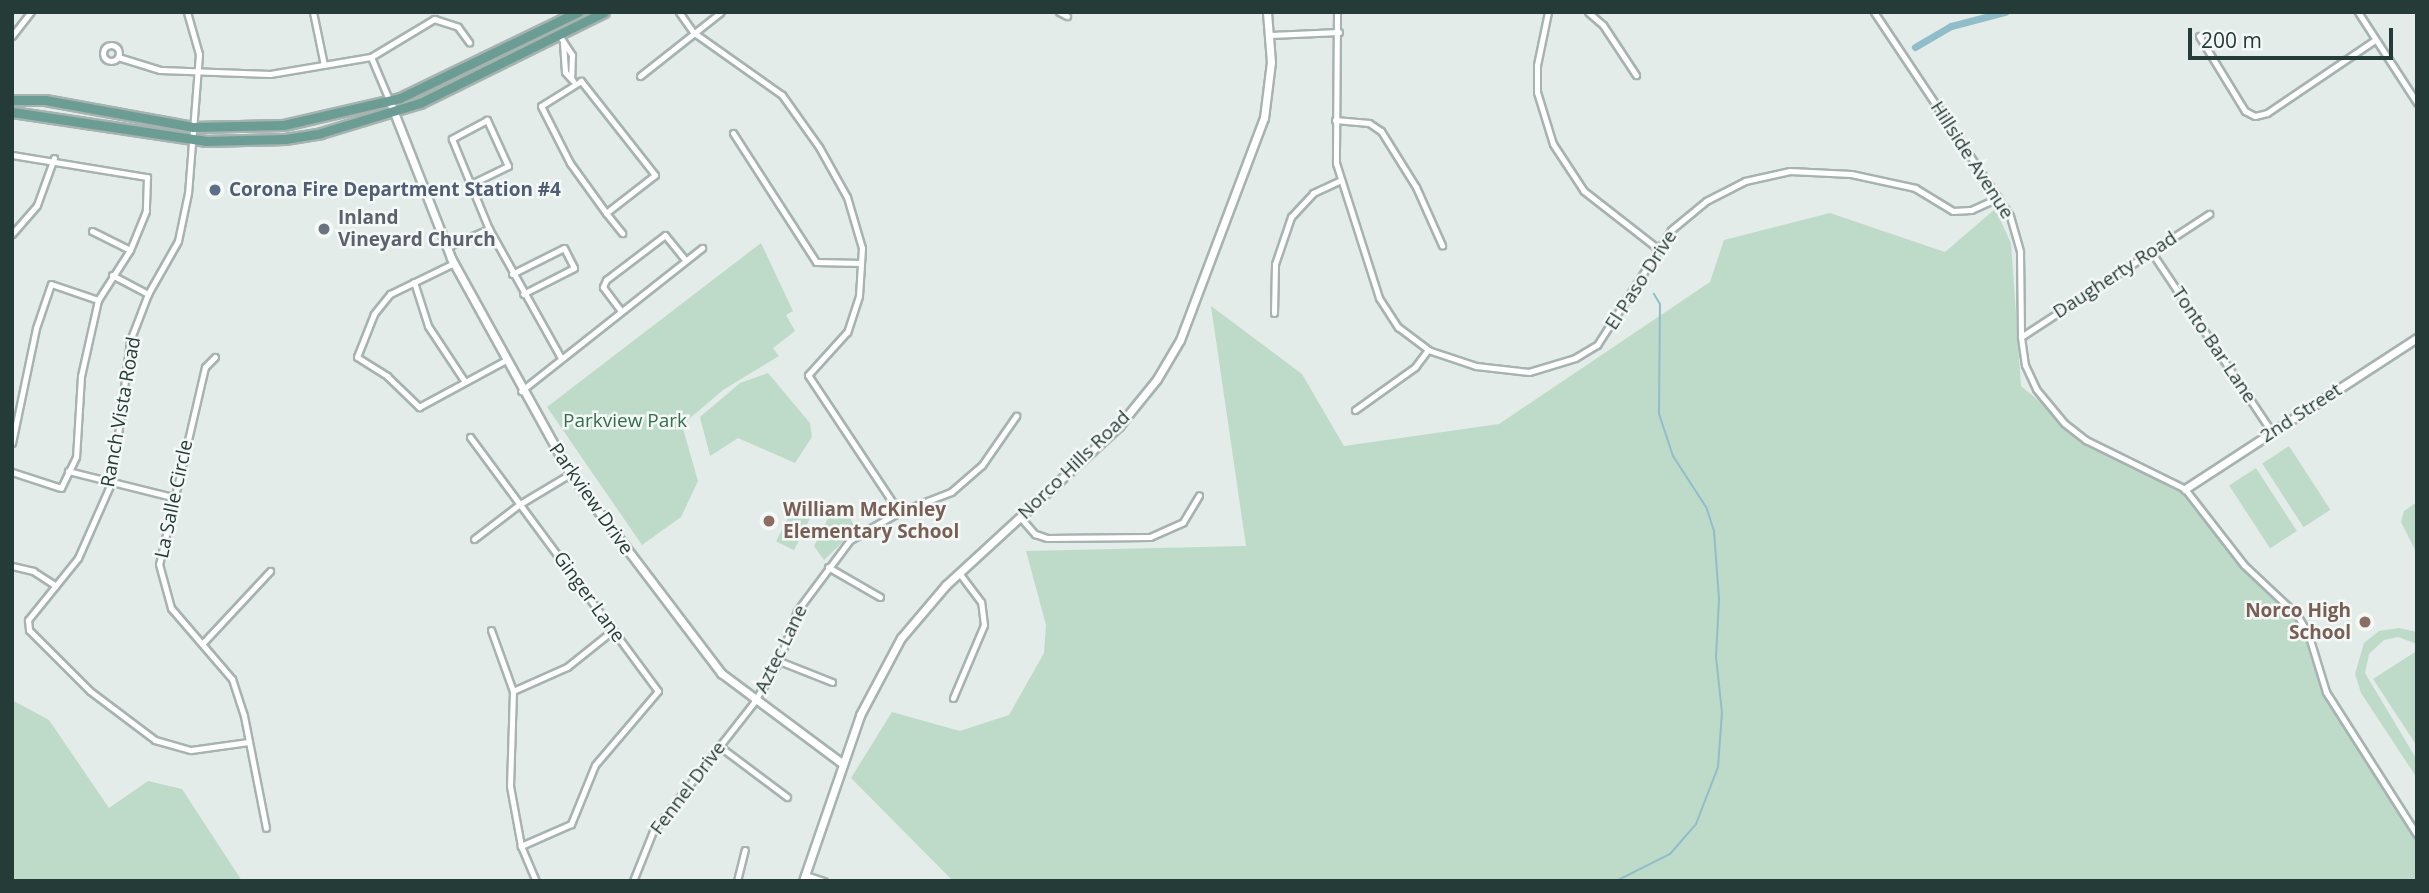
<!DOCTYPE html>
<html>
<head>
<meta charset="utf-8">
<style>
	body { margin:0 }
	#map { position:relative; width:2429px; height:893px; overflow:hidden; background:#e3ece9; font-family:"Open Sans",sans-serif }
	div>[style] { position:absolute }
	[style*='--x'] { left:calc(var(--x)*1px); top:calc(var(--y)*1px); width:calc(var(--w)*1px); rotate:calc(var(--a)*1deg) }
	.green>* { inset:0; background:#bedbc9; transform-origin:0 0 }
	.stream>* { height:2px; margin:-1px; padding:0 1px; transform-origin:1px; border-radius:1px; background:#91bdcb }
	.canal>* { height:7px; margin:-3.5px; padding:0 3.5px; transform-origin:3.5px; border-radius:3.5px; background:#91bdcb }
	.roads { filter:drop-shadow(2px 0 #a6b3b0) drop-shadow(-2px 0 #a6b3b0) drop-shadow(0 2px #a6b3b0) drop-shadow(0 -2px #a6b3b0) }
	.minor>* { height:5px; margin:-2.5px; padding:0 2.5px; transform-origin:2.5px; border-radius:2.5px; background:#fff }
	.minor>.ring { margin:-2.5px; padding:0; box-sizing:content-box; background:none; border:5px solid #fff; border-radius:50% }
	.tertiary>* { height:7px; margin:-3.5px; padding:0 3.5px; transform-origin:3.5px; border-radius:3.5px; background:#fff }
	.primary>* { height:9px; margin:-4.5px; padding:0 4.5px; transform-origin:4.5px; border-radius:4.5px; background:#6c9d95 }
	.dots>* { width:19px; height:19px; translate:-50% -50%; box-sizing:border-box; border:4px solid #f4f8f6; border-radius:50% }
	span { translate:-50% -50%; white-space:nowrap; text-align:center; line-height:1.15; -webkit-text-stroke:5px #f4f8f6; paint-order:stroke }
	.street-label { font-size:19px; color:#253b37 }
	.service-label { font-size:19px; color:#4e5e75; font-weight:700 }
	.left { translate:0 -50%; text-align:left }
	.worship-label { font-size:19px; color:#5b616d; font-weight:700 }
	.park-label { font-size:19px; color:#336e4f }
	.education-label { font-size:19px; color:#785e54; font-weight:700 }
	.right { translate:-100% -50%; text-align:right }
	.frame { position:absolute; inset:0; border:14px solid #253b37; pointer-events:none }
	.scale { position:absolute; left:2188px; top:28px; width:205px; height:32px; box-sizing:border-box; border:4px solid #253b37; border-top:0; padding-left:9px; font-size:21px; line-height:24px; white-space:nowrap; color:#253b37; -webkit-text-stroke:5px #f4f8f6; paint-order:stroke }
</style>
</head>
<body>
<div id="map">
	<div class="green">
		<div style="clip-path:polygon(1995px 209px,2011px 243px,2021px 386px,2086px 440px,2185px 489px,2244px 565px,2281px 597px,2308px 633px,2326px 692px,2417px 835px,2417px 881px,953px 881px,851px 778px,892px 712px,960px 731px,1009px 715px,1044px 653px,1046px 625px,1026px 551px,1246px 546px,1211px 306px,1302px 374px,1344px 446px,1499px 424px,1710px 282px,1724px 240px,1830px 213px,1945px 252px)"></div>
		<div style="clip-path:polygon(761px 243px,793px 311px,786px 315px,795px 331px,773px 348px,779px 356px,723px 390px,682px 425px,698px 481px,681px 517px,642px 545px,547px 407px)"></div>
		<div style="clip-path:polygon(768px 373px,810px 423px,812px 437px,795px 463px,738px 438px,710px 456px,700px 417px,740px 383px)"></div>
		<div style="left:2289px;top:446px;width:76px;height:32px;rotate:57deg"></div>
		<div style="left:2256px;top:468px;width:75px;height:32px;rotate:57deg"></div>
		<div style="clip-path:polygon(2417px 502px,2417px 554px,2401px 522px,2404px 511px)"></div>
		<div style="clip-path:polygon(835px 505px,844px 507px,856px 529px,824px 560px,814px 546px)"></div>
		<div style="left:792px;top:510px;width:20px;height:35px;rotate:27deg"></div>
		<div style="clip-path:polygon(2399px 628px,2417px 632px,2417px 644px,2398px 637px,2384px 640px,2369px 654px,2365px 673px,2417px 760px,2417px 778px,2361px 693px,2355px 674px,2364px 643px,2379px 631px)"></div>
		<div style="clip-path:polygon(2415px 652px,2417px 654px,2417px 746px,2373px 679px)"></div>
		<div style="clip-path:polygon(12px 700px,49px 720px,109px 808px,148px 781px,182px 789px,242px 881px,12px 881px)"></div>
	</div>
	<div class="stream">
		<div style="--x:1616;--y:881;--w:60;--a:-26.6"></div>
		<div style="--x:1670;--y:854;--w:40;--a:-49"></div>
		<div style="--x:1696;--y:824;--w:61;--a:-68.9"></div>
		<div style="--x:1718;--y:767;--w:54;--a:-85.8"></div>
		<div style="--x:1722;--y:713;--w:56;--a:-96.1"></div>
		<div style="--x:1716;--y:657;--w:58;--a:-87"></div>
		<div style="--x:1719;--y:599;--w:68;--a:-94.2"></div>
		<div style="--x:1714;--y:531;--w:25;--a:-108"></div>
		<div style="--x:1706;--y:507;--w:61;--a:-122.9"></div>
		<div style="--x:1673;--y:456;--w:44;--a:-108.4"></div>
		<div style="--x:1659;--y:414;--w:110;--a:-89.5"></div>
		<div style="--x:1660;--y:304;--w:12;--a:-121"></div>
	</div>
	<div class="canal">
		<div style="--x:1915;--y:47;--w:42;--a:-30.3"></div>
		<div style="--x:1951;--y:26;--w:56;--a:-14.5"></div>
	</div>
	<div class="roads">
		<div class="minor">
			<div style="--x:187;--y:12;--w:44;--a:74.1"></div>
			<div style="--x:199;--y:54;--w:139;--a:94.5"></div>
			<div style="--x:188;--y:193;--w:49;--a:101.8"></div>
			<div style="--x:178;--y:241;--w:61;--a:119.5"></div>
			<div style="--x:148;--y:294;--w:50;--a:111"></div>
			<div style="--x:130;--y:341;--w:141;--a:97.3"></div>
			<div style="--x:112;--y:481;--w:84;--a:113.8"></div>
			<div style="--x:78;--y:558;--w:80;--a:128.9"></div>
			<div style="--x:28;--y:620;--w:10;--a:84"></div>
			<div style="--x:29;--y:630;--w:86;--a:45"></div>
			<div style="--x:90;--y:691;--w:81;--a:37"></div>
			<div style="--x:155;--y:740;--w:37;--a:16"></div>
			<div style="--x:191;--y:750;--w:58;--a:-8"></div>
			<div style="--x:313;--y:12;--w:54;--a:78.3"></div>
			<div style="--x:679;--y:12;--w:24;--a:55"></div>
			<div style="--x:693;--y:32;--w:109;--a:35.3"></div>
			<div style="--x:782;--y:95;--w:64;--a:54.6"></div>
			<div style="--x:819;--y:147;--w:57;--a:60.8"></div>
			<div style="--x:847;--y:197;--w:53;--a:73.6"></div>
			<div style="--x:862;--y:248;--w:48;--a:93.6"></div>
			<div style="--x:859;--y:296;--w:38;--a:108"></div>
			<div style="--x:847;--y:332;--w:58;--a:132.2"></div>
			<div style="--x:808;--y:375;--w:164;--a:56.4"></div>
			<div style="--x:1059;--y:12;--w:9;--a:27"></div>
			<div style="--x:1337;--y:12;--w:151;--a:90.4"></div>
			<div style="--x:1336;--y:163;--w:142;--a:72.3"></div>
			<div style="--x:1379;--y:298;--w:35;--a:57"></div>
			<div style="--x:1398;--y:327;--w:38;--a:37"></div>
			<div style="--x:1428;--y:350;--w:51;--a:18.4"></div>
			<div style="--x:1476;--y:366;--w:53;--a:6.5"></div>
			<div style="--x:1529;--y:372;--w:48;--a:-16.9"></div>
			<div style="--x:1575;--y:358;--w:26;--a:-31"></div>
			<div style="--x:1597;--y:345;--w:137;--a:-57.2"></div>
			<div style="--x:1671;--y:230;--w:45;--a:-39.6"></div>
			<div style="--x:1706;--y:201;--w:44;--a:-27.1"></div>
			<div style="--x:1745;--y:181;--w:46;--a:-12.5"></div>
			<div style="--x:1790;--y:171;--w:61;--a:2.8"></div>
			<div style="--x:1851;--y:174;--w:66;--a:12.3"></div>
			<div style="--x:1915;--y:188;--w:44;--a:31.2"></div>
			<div style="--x:1953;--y:211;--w:18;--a:-3"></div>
			<div style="--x:1971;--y:210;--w:30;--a:-24"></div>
			<div style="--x:1548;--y:12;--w:54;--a:101.7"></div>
			<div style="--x:1537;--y:65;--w:27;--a:90"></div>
			<div style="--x:1537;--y:92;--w:54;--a:72.9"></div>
			<div style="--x:1553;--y:144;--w:56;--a:56.6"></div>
			<div style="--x:1584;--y:191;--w:93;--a:38"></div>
			<div style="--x:1588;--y:12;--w:20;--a:41"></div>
			<div style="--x:1603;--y:25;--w:60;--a:56.6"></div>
			<div style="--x:1874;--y:12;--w:245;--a:56.3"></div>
			<div style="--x:2010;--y:216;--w:37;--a:74"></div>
			<div style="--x:2020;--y:252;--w:85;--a:89.3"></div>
			<div style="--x:2021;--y:337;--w:28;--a:82"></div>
			<div style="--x:2025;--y:365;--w:26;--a:65"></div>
			<div style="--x:2036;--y:389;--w:44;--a:50.5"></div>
			<div style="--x:2064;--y:423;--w:28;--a:38"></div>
			<div style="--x:2086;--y:440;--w:110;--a:26.3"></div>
			<div style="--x:2185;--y:489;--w:96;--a:52.2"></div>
			<div style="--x:2244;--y:565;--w:73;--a:43.3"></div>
			<div style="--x:2297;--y:615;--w:21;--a:59"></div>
			<div style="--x:2308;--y:633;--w:62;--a:73"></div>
			<div style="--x:2326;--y:692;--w:169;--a:57.5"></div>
			<div style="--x:2358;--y:12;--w:108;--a:57"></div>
			<div style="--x:434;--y:19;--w:25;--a:18"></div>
			<div style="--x:458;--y:27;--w:19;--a:54"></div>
			<div style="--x:559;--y:35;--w:24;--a:57"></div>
			<div style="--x:572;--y:55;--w:23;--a:92"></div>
			<div style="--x:1271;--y:35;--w:68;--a:-2.5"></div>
			<div style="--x:12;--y:36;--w:31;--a:-52"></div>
			<div style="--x:2199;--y:36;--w:88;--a:58.5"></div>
			<div style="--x:2245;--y:111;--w:11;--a:27"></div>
			<div style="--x:2255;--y:116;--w:12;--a:-14"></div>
			<div style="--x:2267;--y:113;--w:130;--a:-34.1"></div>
			<div style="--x:563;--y:43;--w:29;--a:86"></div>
			<div style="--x:565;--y:72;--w:12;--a:48"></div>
			<div class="ring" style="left:103px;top:45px;width:11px;height:11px"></div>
			<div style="--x:118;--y:57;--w:44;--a:17.2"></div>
			<div style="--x:160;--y:70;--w:110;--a:2.1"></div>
			<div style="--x:270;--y:74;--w:102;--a:-9.6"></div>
			<div style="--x:371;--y:57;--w:74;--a:-31.1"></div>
			<div style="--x:371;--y:57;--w:49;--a:67.1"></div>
			<div style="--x:640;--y:76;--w:103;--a:-38.3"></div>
			<div style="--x:1335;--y:120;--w:34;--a:5"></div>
			<div style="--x:1369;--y:123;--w:14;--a:34"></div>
			<div style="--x:1381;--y:131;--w:66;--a:58"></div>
			<div style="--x:1416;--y:187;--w:64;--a:65.9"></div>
			<div style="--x:733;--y:133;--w:153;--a:57.2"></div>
			<div style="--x:816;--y:262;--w:45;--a:1.3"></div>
			<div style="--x:12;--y:155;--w:137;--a:9.3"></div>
			<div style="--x:147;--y:177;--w:34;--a:92"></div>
			<div style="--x:146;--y:211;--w:42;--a:112.3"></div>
			<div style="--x:130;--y:250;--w:59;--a:122.6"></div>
			<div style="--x:98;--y:300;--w:78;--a:102.6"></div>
			<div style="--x:81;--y:376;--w:81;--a:93.5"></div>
			<div style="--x:76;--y:457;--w:34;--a:116"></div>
			<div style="--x:61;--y:488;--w:52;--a:-161.9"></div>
			<div style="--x:473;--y:183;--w:39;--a:-26"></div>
			<div style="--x:508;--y:166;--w:51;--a:-114.5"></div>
			<div style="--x:487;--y:120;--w:40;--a:152"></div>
			<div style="--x:452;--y:139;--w:97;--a:67.7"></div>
			<div style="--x:489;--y:229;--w:148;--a:60.8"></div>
			<div style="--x:606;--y:213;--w:62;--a:-37.8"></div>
			<div style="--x:655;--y:175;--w:120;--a:-128.2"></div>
			<div style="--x:581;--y:81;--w:47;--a:148"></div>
			<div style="--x:541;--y:106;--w:64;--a:63"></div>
			<div style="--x:570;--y:163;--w:62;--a:54.2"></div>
			<div style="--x:606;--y:213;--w:26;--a:51"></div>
			<div style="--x:92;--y:231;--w:42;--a:26.6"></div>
			<div style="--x:12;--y:234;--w:38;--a:-49"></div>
			<div style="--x:37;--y:205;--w:50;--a:-70.1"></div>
			<div style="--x:447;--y:247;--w:46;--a:-23.2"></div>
			<div style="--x:2156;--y:259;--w:208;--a:56.2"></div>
			<div style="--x:454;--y:263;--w:71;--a:154.2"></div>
			<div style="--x:390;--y:294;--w:26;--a:129"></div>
			<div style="--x:374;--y:314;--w:46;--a:111.6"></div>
			<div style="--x:357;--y:357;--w:36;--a:32"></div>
			<div style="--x:387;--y:376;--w:45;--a:44.1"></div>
			<div style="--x:419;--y:407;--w:97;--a:-28.4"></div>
			<div style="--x:512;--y:274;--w:58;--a:-26.6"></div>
			<div style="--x:564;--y:248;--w:22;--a:63"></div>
			<div style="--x:574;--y:268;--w:57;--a:153"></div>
			<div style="--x:112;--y:275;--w:41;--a:27.8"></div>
			<div style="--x:414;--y:282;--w:46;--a:72.3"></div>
			<div style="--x:428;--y:326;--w:67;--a:56.5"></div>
			<div style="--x:621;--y:311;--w:30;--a:-127"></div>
			<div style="--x:603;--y:287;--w:8;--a:-67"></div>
			<div style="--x:606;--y:280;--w:74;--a:-37.3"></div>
			<div style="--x:665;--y:235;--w:33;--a:51"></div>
			<div style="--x:1274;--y:313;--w:49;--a:-88.8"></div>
			<div style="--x:1275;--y:264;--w:50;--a:-71.2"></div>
			<div style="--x:1291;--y:217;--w:33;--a:-47"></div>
			<div style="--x:1313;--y:193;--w:31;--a:-25"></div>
			<div style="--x:2021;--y:337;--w:225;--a:-33.2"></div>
			<div style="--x:215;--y:357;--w:14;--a:135"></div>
			<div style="--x:205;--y:367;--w:202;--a:103.1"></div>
			<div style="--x:159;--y:564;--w:46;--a:74.7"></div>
			<div style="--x:171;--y:608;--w:94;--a:49.3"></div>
			<div style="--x:232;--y:679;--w:39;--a:72"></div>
			<div style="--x:244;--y:716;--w:114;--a:78.9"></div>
			<div style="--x:521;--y:391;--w:231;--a:-38.3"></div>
			<div style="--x:1355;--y:410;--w:74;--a:-35.6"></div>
			<div style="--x:1415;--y:367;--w:21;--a:-53"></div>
			<div style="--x:470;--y:437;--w:316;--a:53.5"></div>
			<div style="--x:658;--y:691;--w:97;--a:130.4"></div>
			<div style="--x:595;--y:765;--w:64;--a:112.1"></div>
			<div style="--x:571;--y:824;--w:55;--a:156.3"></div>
			<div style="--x:12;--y:443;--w:117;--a:-78.2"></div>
			<div style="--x:36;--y:328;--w:46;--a:-71.2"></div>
			<div style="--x:51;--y:284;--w:50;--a:18.8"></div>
			<div style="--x:68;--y:471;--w:107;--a:14"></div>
			<div style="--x:1020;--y:517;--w:23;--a:49"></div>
			<div style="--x:1035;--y:534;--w:13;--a:18"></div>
			<div style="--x:1047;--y:538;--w:103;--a:-0.6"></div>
			<div style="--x:1150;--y:537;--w:36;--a:-24"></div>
			<div style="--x:1183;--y:522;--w:31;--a:-59"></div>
			<div style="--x:474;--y:539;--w:58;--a:-37.3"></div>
			<div style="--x:520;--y:504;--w:58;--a:-31"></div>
			<div style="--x:12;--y:566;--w:22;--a:13"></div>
			<div style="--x:33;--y:571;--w:27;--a:33"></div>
			<div style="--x:828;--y:567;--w:60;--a:30"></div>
			<div style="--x:491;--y:630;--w:65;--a:70.2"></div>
			<div style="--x:513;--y:691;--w:95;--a:91.8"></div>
			<div style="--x:510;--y:786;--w:61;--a:79.6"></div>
			<div style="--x:521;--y:846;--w:38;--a:67"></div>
			<div style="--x:202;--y:644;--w:100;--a:-47"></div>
			<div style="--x:779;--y:661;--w:57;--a:21.6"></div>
			<div style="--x:513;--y:691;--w:59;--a:-24"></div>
			<div style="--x:567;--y:667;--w:58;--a:-38.7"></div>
			<div style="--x:953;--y:698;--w:79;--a:-67"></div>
			<div style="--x:984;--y:625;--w:23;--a:-97"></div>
			<div style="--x:981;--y:602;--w:36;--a:-127"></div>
			<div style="--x:719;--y:746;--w:85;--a:36.9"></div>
			<div style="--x:805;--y:875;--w:20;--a:18"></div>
			<div style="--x:633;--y:881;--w:54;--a:-68.2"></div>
			<div style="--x:653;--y:831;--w:164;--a:-51.9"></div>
			<div style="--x:754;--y:702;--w:48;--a:-58.6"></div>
			<div style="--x:779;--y:661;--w:53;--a:-70.2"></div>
			<div style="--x:797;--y:611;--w:89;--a:-53.3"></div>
			<div style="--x:850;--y:540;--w:56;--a:-29.7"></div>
			<div style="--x:899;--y:512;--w:56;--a:-21"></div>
			<div style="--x:951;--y:492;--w:41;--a:-41.1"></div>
			<div style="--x:982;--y:465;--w:60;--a:-55.2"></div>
			<div style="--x:737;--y:881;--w:32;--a:-76"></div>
		</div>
		<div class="tertiary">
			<div style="--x:390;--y:102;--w:168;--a:68.6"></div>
			<div style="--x:451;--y:258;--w:247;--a:61.1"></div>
			<div style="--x:570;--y:474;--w:250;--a:52.8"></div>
			<div style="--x:721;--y:673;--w:152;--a:36.7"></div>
			<div style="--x:2185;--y:489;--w:277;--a:-33.1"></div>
			<div style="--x:803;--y:881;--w:176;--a:-71"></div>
			<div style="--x:860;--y:715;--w:87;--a:-62"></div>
			<div style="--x:901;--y:638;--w:70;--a:-49.7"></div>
			<div style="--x:946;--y:585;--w:235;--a:-42.6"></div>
			<div style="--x:1119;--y:426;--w:60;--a:-51"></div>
			<div style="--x:1157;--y:379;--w:45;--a:-59.5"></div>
			<div style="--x:1180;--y:340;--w:237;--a:-69.3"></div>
			<div style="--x:1264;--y:118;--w:56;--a:-82.9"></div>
			<div style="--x:1271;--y:62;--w:50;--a:-94.6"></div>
		</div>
		<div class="primary">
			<div style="--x:12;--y:100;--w:33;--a:0"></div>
			<div style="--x:45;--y:100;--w:150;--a:10.3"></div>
			<div style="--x:193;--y:127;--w:91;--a:-1.3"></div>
			<div style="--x:284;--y:125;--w:119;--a:-13.1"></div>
			<div style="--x:400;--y:98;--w:198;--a:-25.8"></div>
			<div style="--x:12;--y:112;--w:195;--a:8.5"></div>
			<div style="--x:205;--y:141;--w:80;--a:-1.4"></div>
			<div style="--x:285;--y:139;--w:36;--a:-9"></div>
			<div style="--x:321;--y:133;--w:103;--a:-16.9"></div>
			<div style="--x:420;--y:103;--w:205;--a:-26.3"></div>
		</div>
	</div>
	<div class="dots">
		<div style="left:215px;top:190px;background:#5c6f8a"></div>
		<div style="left:324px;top:229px;background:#6b7280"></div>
		<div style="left:769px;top:521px;background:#8d6e63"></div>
		<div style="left:2365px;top:622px;background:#8d6e63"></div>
	</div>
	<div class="street-label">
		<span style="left:1972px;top:160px;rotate:57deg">Hillside Avenue</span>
		<span style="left:2115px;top:275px;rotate:-33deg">Daugherty Road</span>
		<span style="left:1641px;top:280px;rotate:-57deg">El Paso Drive</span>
		<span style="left:2214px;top:345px;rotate:56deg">Tonto Bar Lane</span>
		<span style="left:121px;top:412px;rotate:-80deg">Ranch Vista Road</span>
		<span style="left:2301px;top:413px;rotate:-33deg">2nd Street</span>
		<span style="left:1074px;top:465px;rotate:-44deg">Norco Hills Road</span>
		<span style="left:174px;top:499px;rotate:-78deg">La Salle Circle</span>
		<span style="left:591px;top:499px;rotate:55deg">Parkview Drive</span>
		<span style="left:589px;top:597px;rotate:54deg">Ginger Lane</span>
		<span style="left:781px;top:649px;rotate:-64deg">Aztec Lane</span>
		<span style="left:688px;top:788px;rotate:-53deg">Fennel Drive</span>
	</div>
	<div class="service-label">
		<span class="left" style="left:229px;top:190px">Corona Fire Department Station #4</span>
	</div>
	<div class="worship-label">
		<span class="left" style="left:338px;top:229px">Inland<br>Vineyard Church</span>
	</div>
	<div class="park-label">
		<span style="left:625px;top:421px">Parkview Park</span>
	</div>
	<div class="education-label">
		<span class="left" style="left:783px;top:521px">William McKinley<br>Elementary School</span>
		<span class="right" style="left:2351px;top:622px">Norco High<br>School</span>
	</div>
	<div class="frame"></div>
	<div class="scale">200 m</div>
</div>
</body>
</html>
